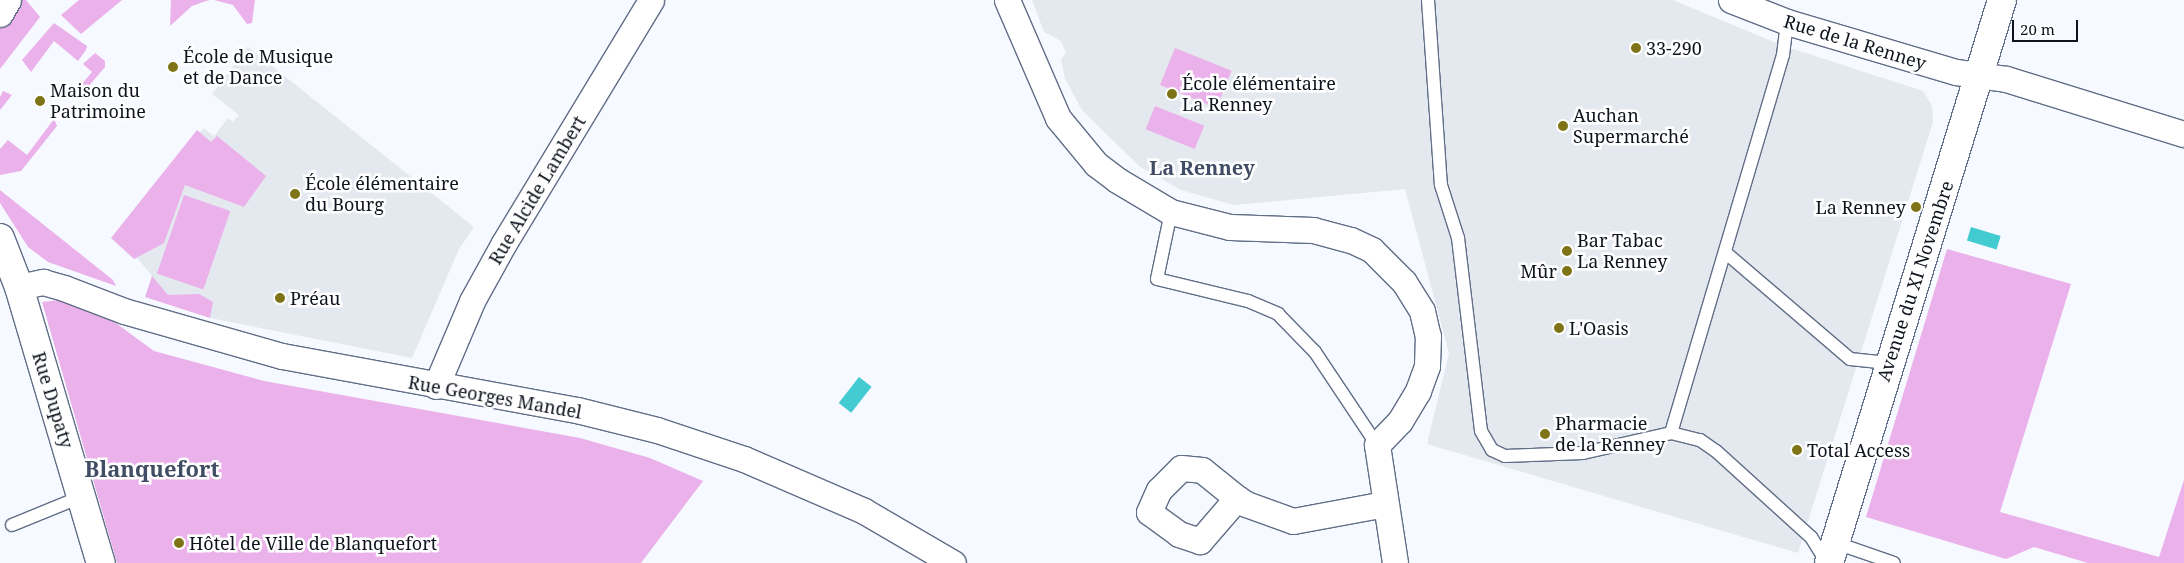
<!DOCTYPE html>
<html>
<head>
<meta charset="utf-8">
<style>
	body { margin:0 }
	#map { position:relative; width:2184px; height:563px; overflow:hidden; background:#f6f9ff; font-family:"Noto Serif",serif }
	div>[style] { position:absolute }
	[style*='--x'] { left:calc(var(--x)*1px); top:calc(var(--y)*1px); width:calc(var(--w)*1px); rotate:calc(var(--a)*1deg) }
	.built>* { inset:0; background:#e4e8ef }
	.green>* { inset:0; background:#ebb1ea; transform-origin:0 0 }
	.water>* { inset:0; background:#42ccd1; transform-origin:0 0 }
	.roads { filter:drop-shadow(1px 0 #616e87) drop-shadow(-1px 0 #616e87) drop-shadow(0 1px #616e87) drop-shadow(0 -1px #616e87) }
	.service>* { height:12px; margin:-6px; padding:0 6px; transform-origin:6px; border-radius:6px; background:#fff }
	.minor>* { height:25px; margin:-12.5px; padding:0 12.5px; transform-origin:12.5px; border-radius:12.5px; background:#fff }
	.tertiary>* { height:28px; margin:-14px; padding:0 14px; transform-origin:14px; border-radius:14px; background:#fff }
	.secondary>* { height:28px; margin:-14px; padding:0 14px; transform-origin:14px; border-radius:14px; background:#fff }
	.dots>* { width:14px; height:14px; translate:-50% -50%; box-sizing:border-box; border:2px solid #fff; border-radius:50% }
	span { translate:-50% -50%; white-space:nowrap; text-align:center; line-height:1.15; -webkit-text-stroke:5px #fff; paint-order:stroke }
	.street-label { font-size:18px; color:#0e131d }
	.poi-label { font-size:18px; color:#0e131d }
	.left { translate:0 -50%; text-align:left }
	.right { translate:-100% -50%; text-align:right }
	.quarter-label { font-size:20px; color:#404d64; font-weight:700 }
	.district-label { font-size:22px; color:#404d64; font-weight:700 }
	.scale { position:absolute; left:2012px; top:20px; width:66px; height:22px; box-sizing:border-box; border:2px solid #0e131d; border-top:0; padding-left:6px; font-size:15px; line-height:18px; white-space:nowrap; color:#0e131d; -webkit-text-stroke:4px #fff; paint-order:stroke }
</style>
</head>
<body>
<div id="map">
	<div class="built">
		<div style="clip-path:polygon(1032px 0,1673px 0,1781px 45px,1923px 91px,1932px 106px,1933px 122px,1798px 553px,1427px 444px,1449px 353px,1405px 189px,1234px 205px,1181px 190px,1139px 166px,1082px 110px,1065px 79px,1061px 59px,1066px 53px,1061px 41px,1044px 32px)"></div>
		<div style="clip-path:polygon(248px 47px,474px 227px,459px 249px,412px 358px,210px 318px,211px 310px,149px 296px,152px 276px,119px 236px,169px 181px,203px 128px,214px 136px,228px 118px,233px 122px,239px 115px,212px 94px)"></div>
	</div>
	<div class="green">
		<div style="clip-path:polygon(17px 0,26px 0,40px 17px,0 69px,0 26px)"></div>
		<div style="clip-path:polygon(79px 0,122px 0,81px 34px,61px 15px)"></div>
		<div style="clip-path:polygon(171px 0,209px 0,192px 6px,170px 26px)"></div>
		<div style="clip-path:polygon(214px 0,255px 0,252px 23px,247px 24px,233px 5px)"></div>
		<div style="clip-path:polygon(54px 23px,87px 46px,86px 50px,78px 61px,54px 41px,31px 72px,22px 60px)"></div>
		<div style="left:1175px;top:48px;width:61px;height:40px;rotate:22deg"></div>
		<div style="clip-path:polygon(95px 53px,105px 61px,105px 67px,88px 87px,82px 84px,92px 72px,83px 64px)"></div>
		<div style="clip-path:polygon(3px 91px,12px 95px,0 110px,0 97px)"></div>
		<div style="left:1155px;top:106px;width:53px;height:25px;rotate:22deg"></div>
		<div style="clip-path:polygon(54px 119px,57px 126px,21px 171px,0 175px,0 149px,8px 140px,27px 155px)"></div>
		<div style="clip-path:polygon(197px 130px,211px 142px,217px 136px,266px 176px,244px 207px,185px 185px,164px 243px,134px 259px,111px 238px)"></div>
		<div style="clip-path:polygon(0 190px,113px 280px,116px 286px,48px 262px,28px 247px,0 203px)"></div>
		<div style="left:184px;top:195px;width:49px;height:83px;rotate:19deg"></div>
		<div style="clip-path:polygon(1947px 249px,2071px 284px,2000px 512px,2159px 557px,2184px 480px,2184px 563px,2088px 563px,2034px 547px,2006px 559px,1866px 517px)"></div>
		<div style="clip-path:polygon(152px 276px,168px 295px,199px 294px,213px 302px,210px 318px,145px 297px)"></div>
		<div style="clip-path:polygon(60px 300px,102px 313px,154px 351px,264px 381px,580px 438px,650px 458px,703px 481px,641px 563px,117px 563px,42px 302px)"></div>
	</div>
	<div class="water">
		<div style="left:1971px;top:227px;width:31px;height:14px;rotate:17deg"></div>
		<div style="left:859px;top:377px;width:16px;height:33px;rotate:38deg"></div>
	</div>
	<div class="roads">
		<div class="service">
			<div style="--x:1428;--y:0;--w:185;--a:86"></div>
			<div style="--x:1441;--y:185;--w:56;--a:72.2"></div>
			<div style="--x:1458;--y:238;--w:194;--a:83.2"></div>
			<div style="--x:1481;--y:431;--w:22;--a:60"></div>
			<div style="--x:1492;--y:450;--w:14;--a:25"></div>
			<div style="--x:1505;--y:456;--w:78;--a:-2.2"></div>
			<div style="--x:1583;--y:453;--w:90;--a:-12.8"></div>
			<div style="--x:1671;--y:433;--w:394;--a:-73.5"></div>
			<div style="--x:1783;--y:55;--w:33;--a:-83"></div>
			<div style="--x:1171;--y:212;--w:68;--a:101.8"></div>
			<div style="--x:1157;--y:279;--w:94;--a:13.6"></div>
			<div style="--x:1248;--y:301;--w:33;--a:23"></div>
			<div style="--x:1278;--y:314;--w:53;--a:45.8"></div>
			<div style="--x:1315;--y:352;--w:112;--a:56.3"></div>
			<div style="--x:1726;--y:253;--w:163;--a:40.5"></div>
			<div style="--x:1850;--y:359;--w:31;--a:6"></div>
			<div style="--x:1881;--y:362;--w:12;--a:-42"></div>
			<div style="--x:1671;--y:433;--w:30;--a:14"></div>
			<div style="--x:1700;--y:440;--w:19;--a:35"></div>
			<div style="--x:1716;--y:451;--w:128;--a:42.2"></div>
			<div style="--x:1811;--y:537;--w:28;--a:58"></div>
			<div style="--x:12;--y:525;--w:77;--a:-22.2"></div>
			<div style="--x:1836;--y:543;--w:61;--a:19"></div>
		</div>
		<div class="minor">
			<div style="--x:1007;--y:0;--w:129;--a:66.6"></div>
			<div style="--x:1058;--y:118;--w:60;--a:50.4"></div>
			<div style="--x:1096;--y:164;--w:26;--a:37"></div>
			<div style="--x:1117;--y:180;--w:63;--a:30.7"></div>
			<div style="--x:1171;--y:212;--w:61;--a:14.3"></div>
			<div style="--x:1230;--y:227;--w:83;--a:2.1"></div>
			<div style="--x:1313;--y:230;--w:39;--a:15"></div>
			<div style="--x:1351;--y:240;--w:23;--a:25"></div>
			<div style="--x:1372;--y:250;--w:45;--a:45"></div>
			<div style="--x:1404;--y:282;--w:34;--a:58"></div>
			<div style="--x:1422;--y:311;--w:26;--a:77"></div>
			<div style="--x:1428;--y:336;--w:30;--a:92"></div>
			<div style="--x:1427;--y:366;--w:27;--a:110"></div>
			<div style="--x:1418;--y:391;--w:35;--a:121"></div>
			<div style="--x:1400;--y:421;--w:33;--a:134"></div>
			<div style="--x:1377;--y:445;--w:119;--a:81.3"></div>
			<div style="--x:1731;--y:0;--w:60;--a:21.4"></div>
			<div style="--x:1787;--y:22;--w:176;--a:16.5"></div>
			<div style="--x:1956;--y:72;--w:50;--a:8"></div>
			<div style="--x:2006;--y:79;--w:186;--a:17.2"></div>
			<div style="--x:0;--y:14;--w:16;--a:-60"></div>
			<div style="--x:19;--y:287;--w:25;--a:-12"></div>
			<div style="--x:43;--y:282;--w:22;--a:16"></div>
			<div style="--x:64;--y:288;--w:64;--a:21"></div>
			<div style="--x:124;--y:311;--w:164;--a:15.9"></div>
			<div style="--x:282;--y:356;--w:300;--a:10.4"></div>
			<div style="--x:577;--y:410;--w:82;--a:14"></div>
			<div style="--x:657;--y:430;--w:92;--a:18.4"></div>
			<div style="--x:744;--y:459;--w:131;--a:23.4"></div>
			<div style="--x:864;--y:511;--w:103;--a:30.3"></div>
			<div style="--x:436;--y:386;--w:92;--a:-67"></div>
			<div style="--x:472;--y:301;--w:66;--a:-61.1"></div>
			<div style="--x:504;--y:243;--w:284;--a:-58.8"></div>
			<div style="--x:1237;--y:498;--w:57;--a:130.7"></div>
			<div style="--x:1200;--y:541;--w:22;--a:-162"></div>
			<div style="--x:1179;--y:534;--w:37;--a:-144"></div>
			<div style="--x:1149;--y:512;--w:24;--a:-66"></div>
			<div style="--x:1159;--y:490;--w:31;--a:-45"></div>
			<div style="--x:1181;--y:468;--w:21;--a:5"></div>
			<div style="--x:1202;--y:470;--w:45;--a:38.7"></div>
			<div style="--x:1237;--y:498;--w:11;--a:34"></div>
			<div style="--x:1246;--y:504;--w:50;--a:19.9"></div>
			<div style="--x:1293;--y:521;--w:94;--a:-10.5"></div>
		</div>
		<div class="tertiary">
			<div style="--x:0;--y:238;--w:53;--a:68.8"></div>
			<div style="--x:19;--y:287;--w:288;--a:73.5"></div>
		</div>
		<div class="secondary">
			<div style="--x:1829;--y:563;--w:589;--a:-72.92"></div>
		</div>
	</div>
	<div class="dots">
		<div style="left:1636px;top:48px;background:#7e7316"></div>
		<div style="left:173px;top:67px;background:#7e7316"></div>
		<div style="left:1172px;top:94px;background:#7e7316"></div>
		<div style="left:40px;top:101px;background:#7e7316"></div>
		<div style="left:1563px;top:126px;background:#7e7316"></div>
		<div style="left:295px;top:194px;background:#7e7316"></div>
		<div style="left:1916px;top:207px;background:#7e7316"></div>
		<div style="left:1567px;top:251px;background:#7e7316"></div>
		<div style="left:1567px;top:271px;background:#7e7316"></div>
		<div style="left:280px;top:298px;background:#7e7316"></div>
		<div style="left:1559px;top:328px;background:#7e7316"></div>
		<div style="left:1545px;top:434px;background:#7e7316"></div>
		<div style="left:1797px;top:450px;background:#7e7316"></div>
		<div style="left:179px;top:543px;background:#7e7316"></div>
	</div>
	<div class="street-label">
		<span style="left:1855px;top:42px;rotate:17deg">Rue de la Renney</span>
		<span style="left:537px;top:190px;rotate:-59deg">Rue Alcide Lambert</span>
		<span style="left:1915px;top:281px;rotate:-72deg">Avenue du XI Novembre</span>
		<span style="left:495px;top:397px;rotate:10deg">Rue Georges Mandel</span>
		<span style="left:53px;top:400px;rotate:73deg">Rue Dupaty</span>
	</div>
	<div class="poi-label">
		<span class="left" style="left:1646px;top:48px">33-290</span>
		<span class="left" style="left:183px;top:67px">École de Musique<br>et de Dance</span>
		<span class="left" style="left:1182px;top:94px">École élémentaire<br>La Renney</span>
		<span class="left" style="left:50px;top:101px">Maison du<br>Patrimoine</span>
		<span class="left" style="left:1573px;top:126px">Auchan<br>Supermarché</span>
		<span class="left" style="left:305px;top:194px">École élémentaire<br>du Bourg</span>
		<span class="right" style="left:1906px;top:207px">La Renney</span>
		<span class="left" style="left:1577px;top:251px">Bar Tabac<br>La Renney</span>
		<span class="right" style="left:1557px;top:271px">Mûr</span>
		<span class="left" style="left:290px;top:298px">Préau</span>
		<span class="left" style="left:1569px;top:328px">L'Oasis</span>
		<span class="left" style="left:1555px;top:434px">Pharmacie<br>de la Renney</span>
		<span class="left" style="left:1807px;top:450px">Total Access</span>
		<span class="left" style="left:189px;top:543px">Hôtel de Ville de Blanquefort</span>
	</div>
	<div class="quarter-label">
		<span style="left:1202px;top:167px">La Renney</span>
	</div>
	<div class="district-label">
		<span style="left:152px;top:469px">Blanquefort</span>
	</div>
	<div class="scale">20 m</div>
</div>
</body>
</html>
